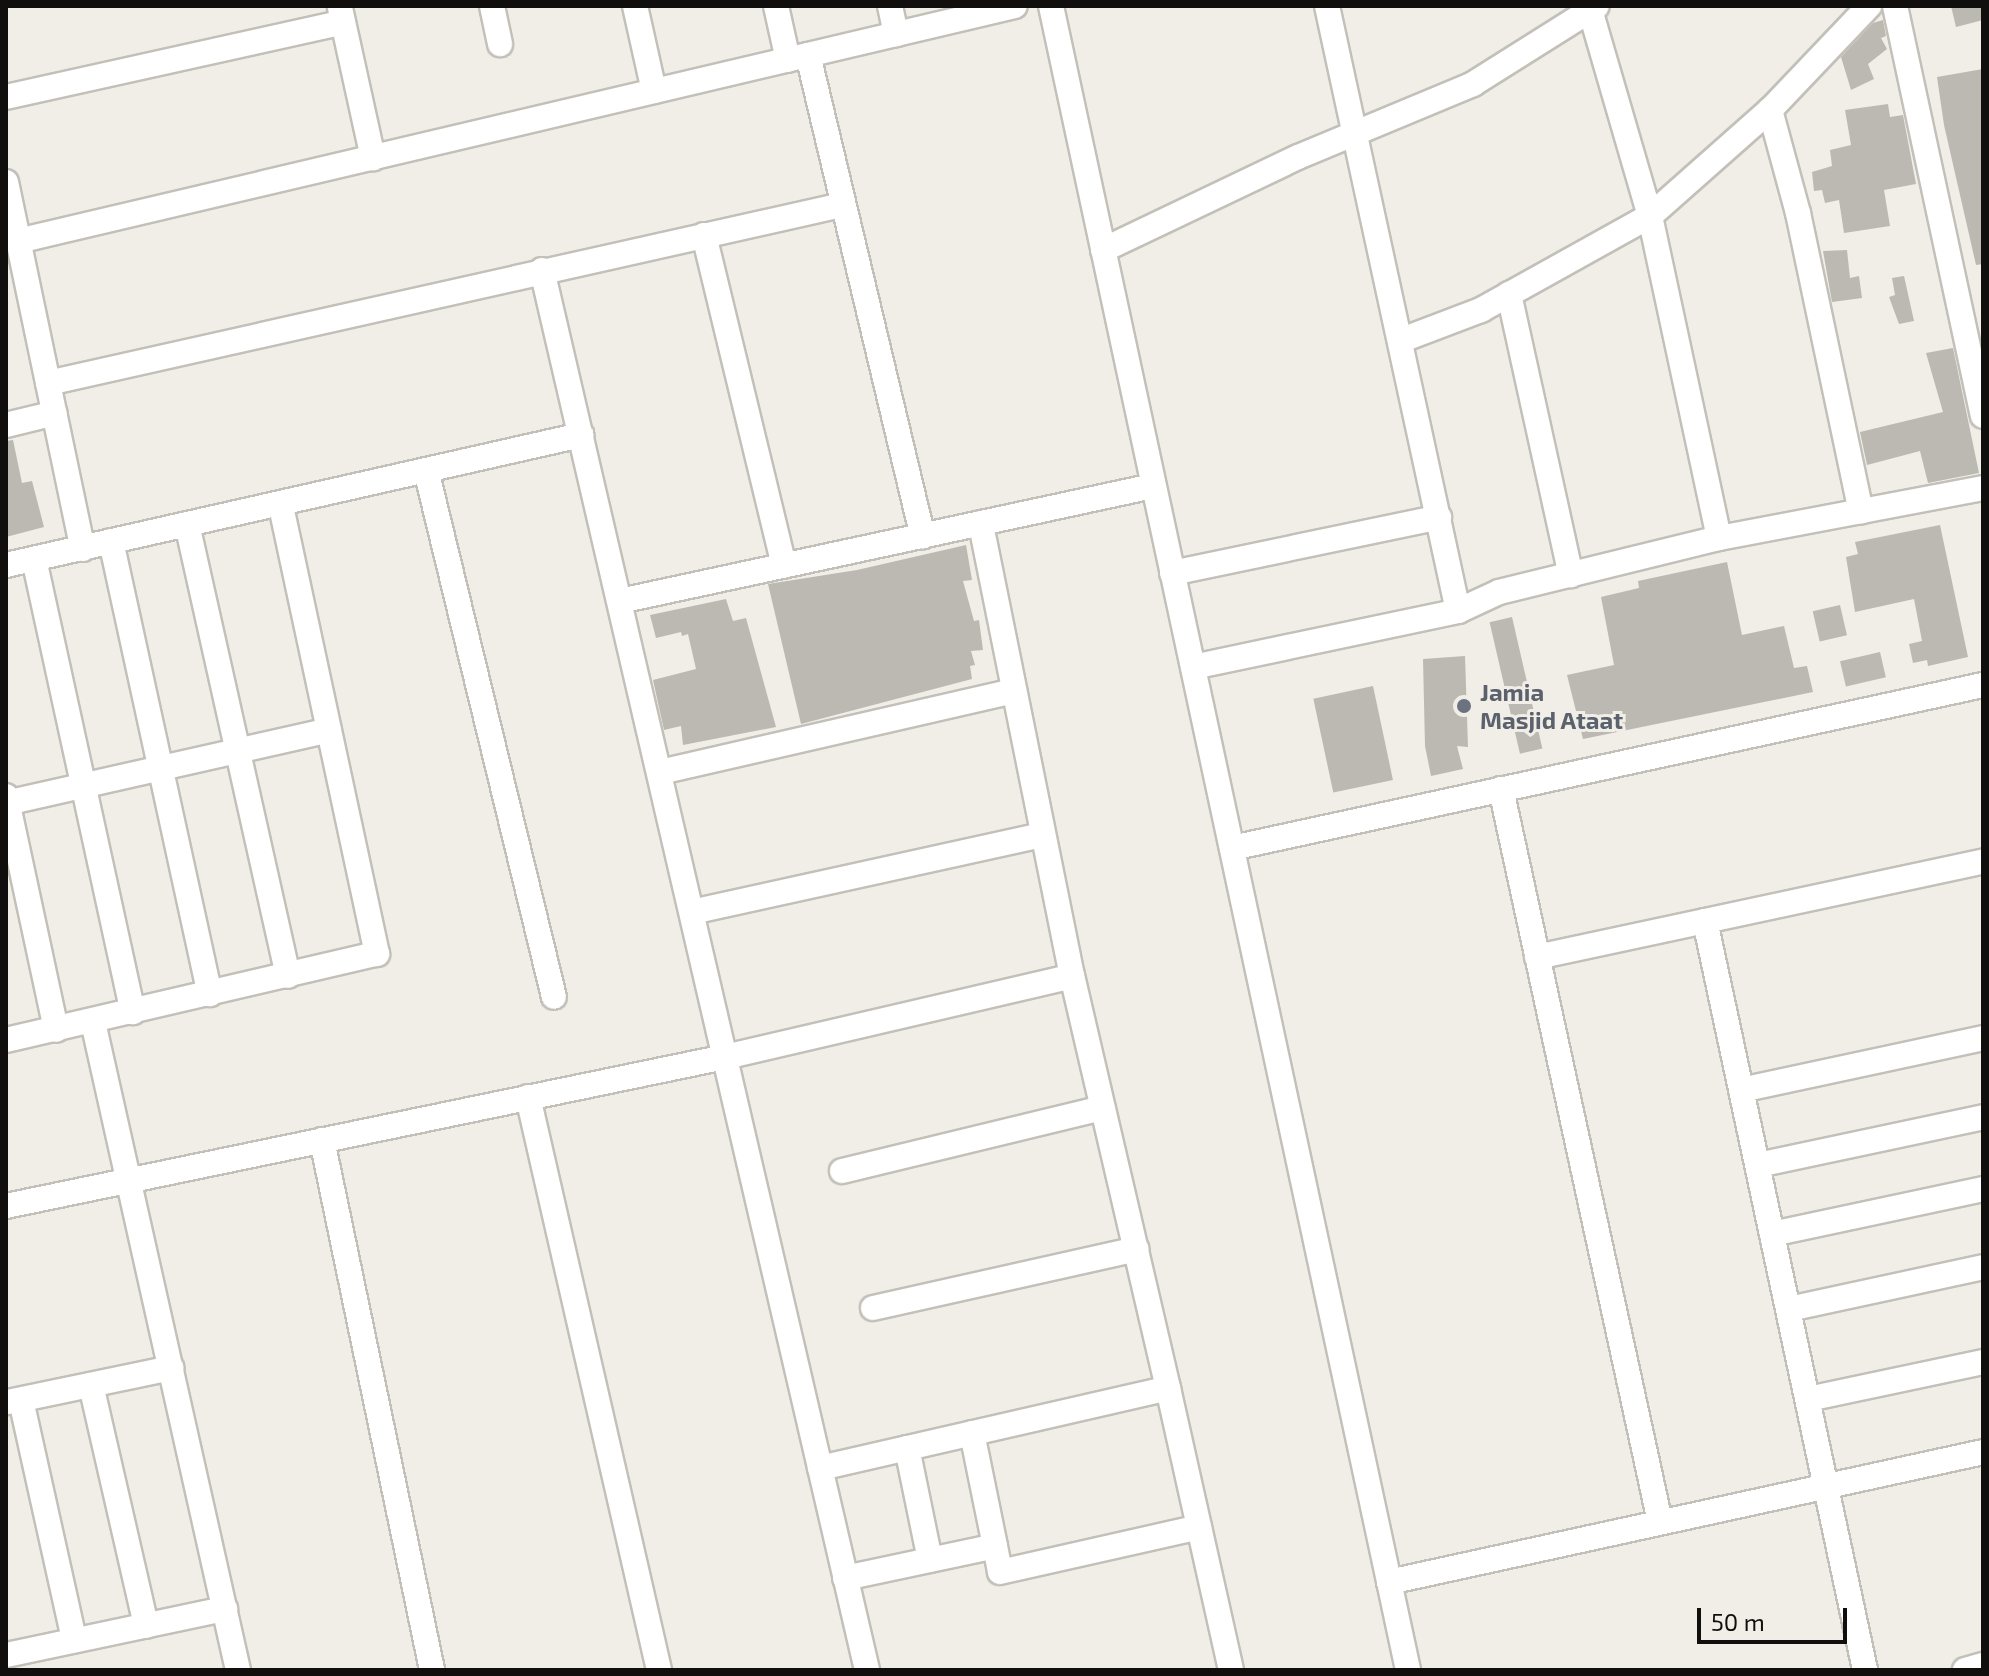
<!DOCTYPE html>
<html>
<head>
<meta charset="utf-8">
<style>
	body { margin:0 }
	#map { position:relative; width:1989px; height:1676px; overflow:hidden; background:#f0eee6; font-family:"Exo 2",sans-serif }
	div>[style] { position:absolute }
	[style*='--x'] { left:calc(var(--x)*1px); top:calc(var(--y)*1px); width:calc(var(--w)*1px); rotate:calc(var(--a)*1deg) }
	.building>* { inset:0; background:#bbb9b2; transform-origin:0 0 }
	.roads { filter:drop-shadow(2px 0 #c2c0b9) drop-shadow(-2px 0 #c2c0b9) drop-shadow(0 2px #c2c0b9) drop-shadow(0 -2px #c2c0b9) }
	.minor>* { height:24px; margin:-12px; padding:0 12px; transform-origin:12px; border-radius:12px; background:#fff }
	.dots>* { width:22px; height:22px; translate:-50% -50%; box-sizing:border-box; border:4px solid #f0eee6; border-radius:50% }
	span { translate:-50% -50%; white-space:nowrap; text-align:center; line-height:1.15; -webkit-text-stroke:6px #f0eee6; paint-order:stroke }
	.worship-label { font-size:24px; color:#5b616d; font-weight:700 }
	.left { translate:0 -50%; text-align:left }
	.frame { position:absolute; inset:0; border:8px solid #100f0d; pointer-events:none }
	.scale { position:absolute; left:1697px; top:1608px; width:150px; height:36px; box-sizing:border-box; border:4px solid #100f0d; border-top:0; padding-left:10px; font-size:24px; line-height:28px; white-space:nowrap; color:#100f0d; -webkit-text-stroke:6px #f0eee6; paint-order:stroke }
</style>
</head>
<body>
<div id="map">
	<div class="building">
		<div style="clip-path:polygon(1951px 6px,1983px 6px,1983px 20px,1956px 27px)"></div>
		<div style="clip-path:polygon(1883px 20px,1886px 36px,1881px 38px,1887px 49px,1868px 64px,1874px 79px,1851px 90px,1841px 57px,1873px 23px)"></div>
		<div style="clip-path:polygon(1983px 69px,1983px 264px,1976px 265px,1944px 125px,1937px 77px)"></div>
		<div style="clip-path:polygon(1888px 104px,1890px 117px,1903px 115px,1916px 184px,1884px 190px,1890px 226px,1844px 233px,1839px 200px,1825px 203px,1822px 190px,1814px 191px,1812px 172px,1832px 166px,1830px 150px,1851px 145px,1845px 110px)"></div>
		<div style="clip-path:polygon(1847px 250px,1850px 278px,1859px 276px,1862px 298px,1832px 302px,1823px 251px)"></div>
		<div style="clip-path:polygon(1904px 276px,1914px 321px,1899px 324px,1889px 297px,1895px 295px,1892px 278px)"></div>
		<div style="clip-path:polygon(1953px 348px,1979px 473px,1928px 483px,1920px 451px,1867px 465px,1860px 432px,1943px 412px,1926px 353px)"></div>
		<div style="clip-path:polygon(13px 440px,22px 483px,32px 481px,44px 527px,6px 537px,6px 441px)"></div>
		<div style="clip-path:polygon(1940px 525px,1968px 657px,1928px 666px,1927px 660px,1913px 663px,1909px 644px,1922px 641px,1914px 599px,1855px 612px,1846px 557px,1858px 554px,1855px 542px)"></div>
		<div style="clip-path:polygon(966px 545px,972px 580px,963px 581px,974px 621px,979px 620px,983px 650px,971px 651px,975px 665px,970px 666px,972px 679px,801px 724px,768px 584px,857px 570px)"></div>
		<div style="clip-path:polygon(1727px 562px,1742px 635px,1784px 626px,1794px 668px,1807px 666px,1813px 692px,1583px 739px,1567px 675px,1614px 665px,1601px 597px,1639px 588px,1638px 581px)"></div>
		<div style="clip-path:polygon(726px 599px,733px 621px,746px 618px,776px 727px,683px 745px,681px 726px,664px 730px,653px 680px,696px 669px,688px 634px,682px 636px,681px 632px,656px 638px,650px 615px)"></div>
		<div style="left:1840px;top:605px;width:31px;height:28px;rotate:77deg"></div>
		<div style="left:1512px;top:617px;width:135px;height:23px;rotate:77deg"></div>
		<div style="left:1880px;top:652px;width:26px;height:41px;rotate:77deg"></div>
		<div style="clip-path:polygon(1465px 656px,1468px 747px,1457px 746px,1463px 769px,1431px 776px,1425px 746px,1423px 659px)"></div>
		<div style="left:1373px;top:686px;width:96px;height:61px;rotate:78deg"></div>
	</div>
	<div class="roads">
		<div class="minor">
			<div style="--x:492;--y:6;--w:39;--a:78"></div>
			<div style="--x:635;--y:6;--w:87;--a:77.4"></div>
			<div style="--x:776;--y:6;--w:55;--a:77.5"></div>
			<div style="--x:890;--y:6;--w:29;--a:78"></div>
			<div style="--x:1051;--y:6;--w:1702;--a:77.89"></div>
			<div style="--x:1327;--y:6;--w:619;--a:77.78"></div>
			<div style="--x:1895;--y:6;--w:419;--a:77.9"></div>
			<div style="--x:340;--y:8;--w:154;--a:77.6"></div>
			<div style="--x:1591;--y:13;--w:211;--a:73.8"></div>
			<div style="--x:1650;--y:216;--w:329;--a:77.9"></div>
			<div style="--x:808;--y:55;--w:495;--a:76.6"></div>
			<div style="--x:6;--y:97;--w:345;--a:-12.5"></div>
			<div style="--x:1770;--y:110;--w:107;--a:74.8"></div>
			<div style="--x:1798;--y:213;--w:305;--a:78.1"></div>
			<div style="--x:6;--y:182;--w:375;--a:78.2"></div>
			<div style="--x:704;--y:235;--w:340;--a:76.4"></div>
			<div style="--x:18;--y:241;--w:1024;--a:-13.26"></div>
			<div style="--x:1103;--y:250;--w:216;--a:-25.5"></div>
			<div style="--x:1298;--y:157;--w:190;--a:-22.6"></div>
			<div style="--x:1473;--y:84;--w:146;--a:-32.2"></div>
			<div style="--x:542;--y:270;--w:1437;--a:76.93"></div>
			<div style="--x:1509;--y:294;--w:288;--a:77.6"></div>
			<div style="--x:1402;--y:340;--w:85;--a:-20.8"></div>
			<div style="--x:1481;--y:310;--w:193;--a:-29.1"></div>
			<div style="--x:1650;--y:216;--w:160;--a:-41.5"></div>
			<div style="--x:1770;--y:110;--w:144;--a:-46.4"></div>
			<div style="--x:48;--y:383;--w:814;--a:-12.64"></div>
			<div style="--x:6;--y:425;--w:50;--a:-13.8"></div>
			<div style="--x:426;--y:470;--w:542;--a:76.35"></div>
			<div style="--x:187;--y:524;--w:463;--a:77.4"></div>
			<div style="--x:111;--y:541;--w:464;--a:77.7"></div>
			<div style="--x:34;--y:559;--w:464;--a:77.7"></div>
			<div style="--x:6;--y:565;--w:590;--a:-12.74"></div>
			<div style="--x:1172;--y:573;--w:273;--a:-11.8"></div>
			<div style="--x:620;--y:601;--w:545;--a:-12.18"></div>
			<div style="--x:1193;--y:667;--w:271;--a:-11.9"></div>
			<div style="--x:1458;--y:611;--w:45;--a:-24.9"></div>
			<div style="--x:1499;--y:592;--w:227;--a:-13.8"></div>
			<div style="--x:1719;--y:538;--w:269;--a:-10.7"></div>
			<div style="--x:660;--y:772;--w:362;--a:-12.9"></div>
			<div style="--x:1501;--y:789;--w:750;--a:77.76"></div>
			<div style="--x:6;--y:796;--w:239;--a:77.9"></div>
			<div style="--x:6;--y:803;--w:331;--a:-12.7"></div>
			<div style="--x:1232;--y:848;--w:768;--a:-12.25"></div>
			<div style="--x:692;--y:912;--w:359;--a:-12.4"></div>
			<div style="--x:1705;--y:921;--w:766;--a:77.94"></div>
			<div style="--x:1537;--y:957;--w:456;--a:-12.1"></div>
			<div style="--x:93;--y:1022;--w:664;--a:77.39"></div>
			<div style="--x:6;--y:1040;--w:381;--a:-13.1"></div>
			<div style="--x:377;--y:954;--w:461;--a:-102.1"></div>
			<div style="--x:1741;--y:1090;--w:248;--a:-12.1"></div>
			<div style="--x:528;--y:1097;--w:588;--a:77.12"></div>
			<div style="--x:322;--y:1140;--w:541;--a:78.27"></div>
			<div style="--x:1758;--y:1165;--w:230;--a:-12"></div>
			<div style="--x:842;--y:1171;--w:268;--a:-13.6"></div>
			<div style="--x:6;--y:1206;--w:734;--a:-11.71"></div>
			<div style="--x:725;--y:1057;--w:356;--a:-13.1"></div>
			<div style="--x:1772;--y:1234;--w:216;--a:-12"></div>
			<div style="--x:873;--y:1308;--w:270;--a:-12.6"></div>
			<div style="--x:1789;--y:1309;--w:198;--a:-12.2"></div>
			<div style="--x:91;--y:1385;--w:247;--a:77.1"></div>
			<div style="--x:1168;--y:1388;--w:289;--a:77.4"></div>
			<div style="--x:1808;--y:1399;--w:179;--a:-11.9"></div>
			<div style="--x:21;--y:1400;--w:246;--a:77.5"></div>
			<div style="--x:8;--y:1402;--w:167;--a:-11.8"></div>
			<div style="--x:972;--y:1433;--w:115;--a:78.5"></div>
			<div style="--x:907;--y:1448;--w:114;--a:78.4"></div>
			<div style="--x:820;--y:1468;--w:357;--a:-12.9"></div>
			<div style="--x:1168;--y:1388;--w:423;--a:-103.1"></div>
			<div style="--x:1072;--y:976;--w:462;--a:-101.4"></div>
			<div style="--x:845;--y:1578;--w:153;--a:-12"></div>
			<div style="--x:995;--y:1546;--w:26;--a:79"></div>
			<div style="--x:1000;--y:1572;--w:204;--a:-12.7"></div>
			<div style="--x:1389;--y:1582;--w:608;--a:-12.34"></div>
			<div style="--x:6;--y:1655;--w:224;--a:-11.9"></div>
			<div style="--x:1965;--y:1670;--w:19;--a:-16"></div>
		</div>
	</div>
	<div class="dots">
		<div style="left:1464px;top:706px;background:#6b7280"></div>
	</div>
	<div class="worship-label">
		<span class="left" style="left:1480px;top:706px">Jamia<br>Masjid Ataat</span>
	</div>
	<div class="frame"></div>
	<div class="scale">50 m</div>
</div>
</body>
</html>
